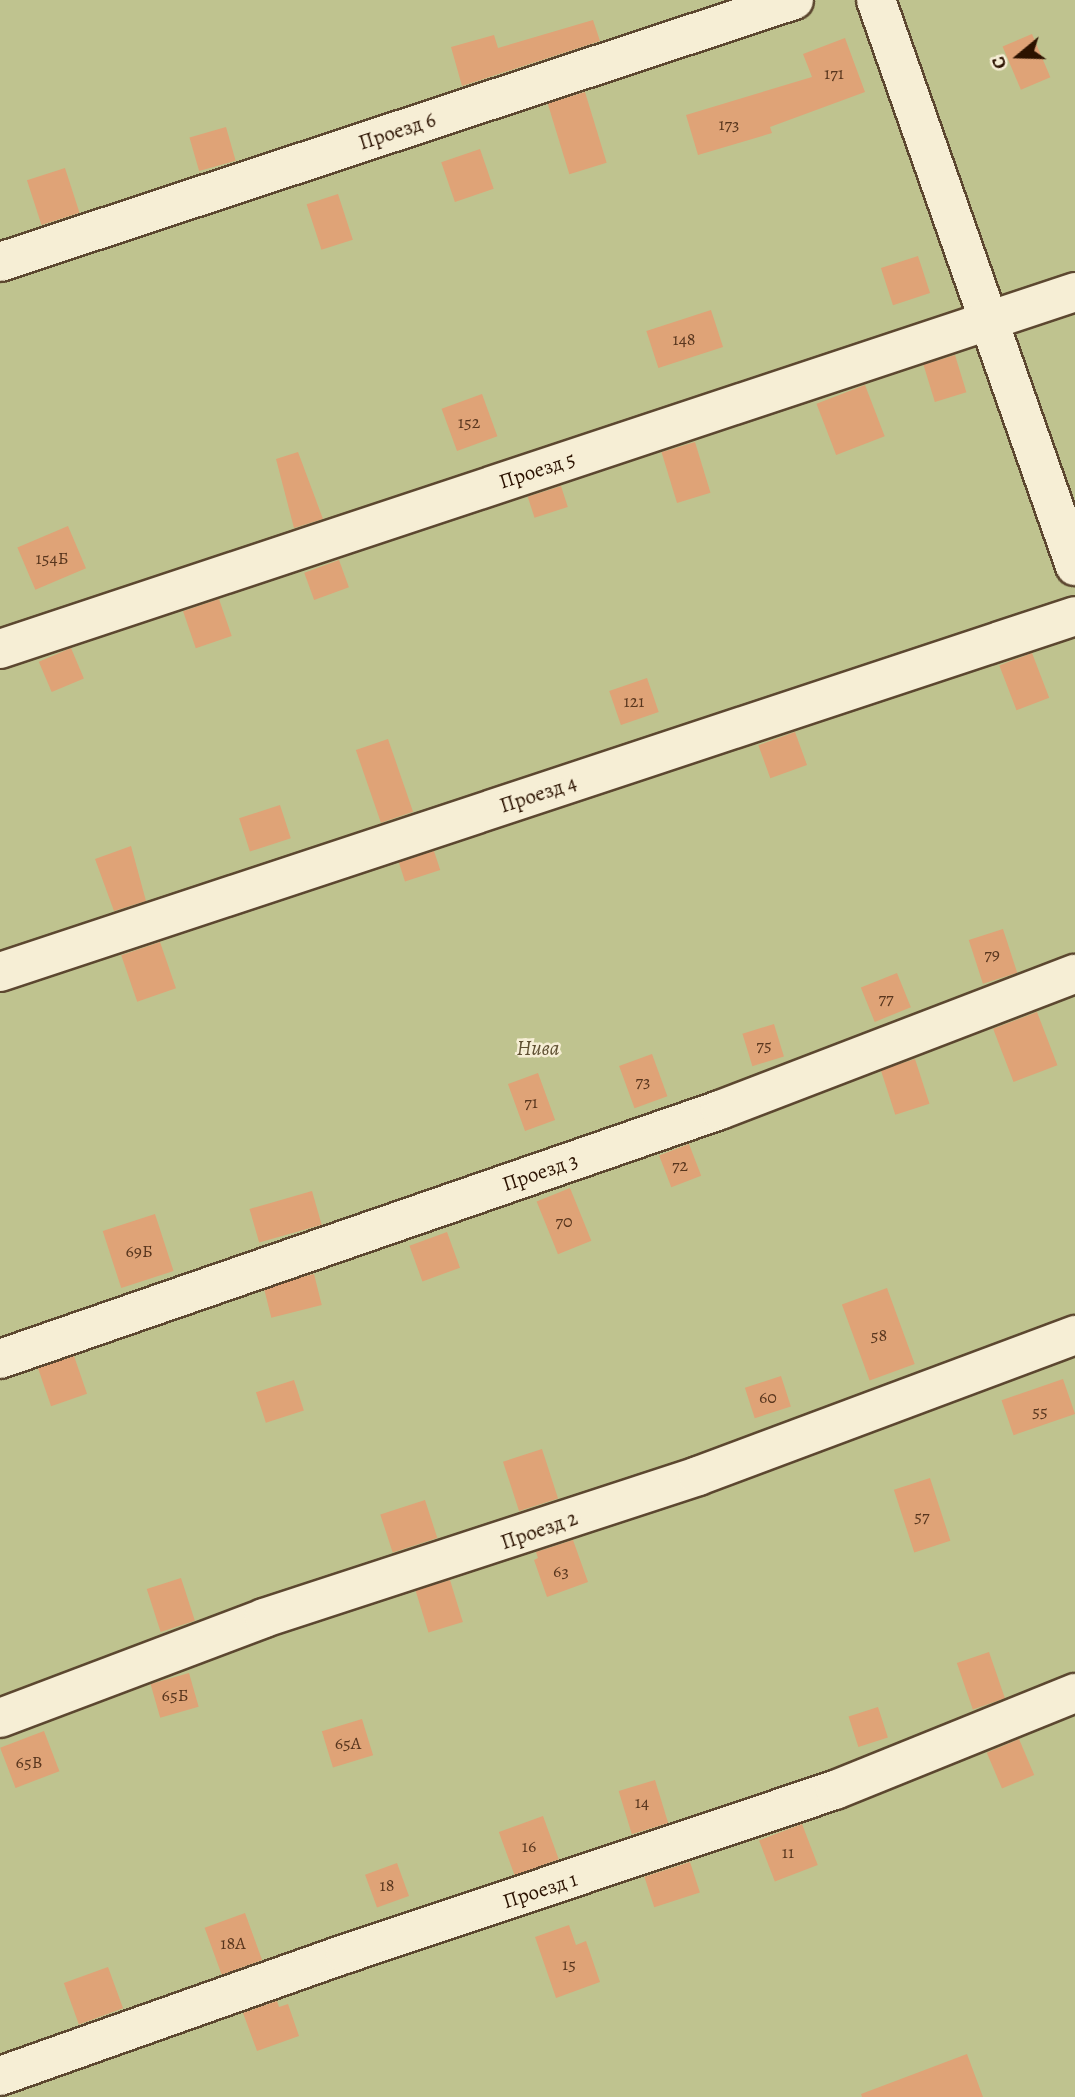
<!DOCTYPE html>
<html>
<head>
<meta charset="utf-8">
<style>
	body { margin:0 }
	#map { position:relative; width:1075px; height:2097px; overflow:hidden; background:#f1e5bf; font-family:Alegreya,serif }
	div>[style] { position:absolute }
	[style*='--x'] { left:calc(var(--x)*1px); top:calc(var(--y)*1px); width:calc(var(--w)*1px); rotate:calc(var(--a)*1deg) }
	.green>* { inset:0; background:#bfc38f; transform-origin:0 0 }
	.building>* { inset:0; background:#dfa377; transform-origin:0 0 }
	.roads { filter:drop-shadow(2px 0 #5c4730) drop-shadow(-2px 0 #5c4730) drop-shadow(0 2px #5c4730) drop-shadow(0 -2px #5c4730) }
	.minor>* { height:38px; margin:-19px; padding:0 19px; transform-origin:19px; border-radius:19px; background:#f6eed5 }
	span { translate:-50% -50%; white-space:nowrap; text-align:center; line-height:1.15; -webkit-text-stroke:5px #f6eed5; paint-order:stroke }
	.number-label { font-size:18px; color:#58361e }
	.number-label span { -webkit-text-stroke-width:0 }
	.street-label { font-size:21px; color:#2b1200 }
	.park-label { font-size:21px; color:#5f5032; font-style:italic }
	.north { position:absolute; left:984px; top:21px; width:70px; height:70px; -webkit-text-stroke:5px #f6eed5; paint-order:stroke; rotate:251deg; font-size:19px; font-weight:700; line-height:28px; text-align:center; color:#2b1200 }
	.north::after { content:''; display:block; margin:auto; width:24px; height:32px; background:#2b1200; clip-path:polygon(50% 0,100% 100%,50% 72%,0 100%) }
</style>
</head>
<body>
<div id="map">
	<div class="green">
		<div style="left:0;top:0;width:1075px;height:2097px"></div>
	</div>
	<div class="building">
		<div style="clip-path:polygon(593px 20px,600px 41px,462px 86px,451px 47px,494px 35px,498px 48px)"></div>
		<div style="left:1032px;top:34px;width:47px;height:32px;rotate:67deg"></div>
		<div style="clip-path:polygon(845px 38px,865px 92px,770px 127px,772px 133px,698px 155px,686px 115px,812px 77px,803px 54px)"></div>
		<div style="left:585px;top:92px;width:74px;height:39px;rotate:73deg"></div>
		<div style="left:226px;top:127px;width:35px;height:38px;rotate:74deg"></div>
		<div style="left:480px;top:149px;width:42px;height:41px;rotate:71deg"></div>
		<div style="left:65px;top:168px;width:47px;height:40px;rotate:72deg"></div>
		<div style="left:338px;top:194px;width:48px;height:33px;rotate:72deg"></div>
		<div style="left:918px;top:256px;width:39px;height:39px;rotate:72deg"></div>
		<div style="left:711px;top:310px;width:39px;height:68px;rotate:72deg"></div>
		<div style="left:955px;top:355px;width:39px;height:33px;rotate:73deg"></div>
		<div style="left:865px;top:385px;width:55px;height:52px;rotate:69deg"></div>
		<div style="left:482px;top:394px;width:45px;height:43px;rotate:70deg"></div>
		<div style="left:695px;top:442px;width:53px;height:35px;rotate:73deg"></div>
		<div style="clip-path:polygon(298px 452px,323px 519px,294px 528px,276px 459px)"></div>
		<div style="left:561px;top:486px;width:22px;height:35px;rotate:72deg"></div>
		<div style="left:68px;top:526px;width:46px;height:55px;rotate:67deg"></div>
		<div style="left:339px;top:560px;width:29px;height:37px;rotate:70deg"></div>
		<div style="left:219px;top:599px;width:39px;height:38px;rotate:71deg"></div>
		<div style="left:71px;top:648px;width:33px;height:35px;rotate:67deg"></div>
		<div style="left:1032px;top:653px;width:48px;height:35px;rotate:69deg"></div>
		<div style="left:647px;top:678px;width:36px;height:40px;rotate:71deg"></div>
		<div style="left:795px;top:732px;width:35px;height:39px;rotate:70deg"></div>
		<div style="left:388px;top:739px;width:77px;height:34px;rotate:71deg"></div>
		<div style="left:280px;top:805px;width:35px;height:43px;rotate:72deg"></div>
		<div style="clip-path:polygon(131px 846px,146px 901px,114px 911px,95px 859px)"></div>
		<div style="left:434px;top:851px;width:20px;height:37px;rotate:72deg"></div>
		<div style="left:1003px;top:929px;width:46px;height:36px;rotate:72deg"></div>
		<div style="left:160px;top:942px;width:49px;height:41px;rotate:71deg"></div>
		<div style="left:897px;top:973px;width:37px;height:39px;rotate:68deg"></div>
		<div style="left:1037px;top:1012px;width:57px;height:47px;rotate:69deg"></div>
		<div style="left:774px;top:1024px;width:34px;height:33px;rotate:73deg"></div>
		<div style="left:652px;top:1054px;width:45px;height:35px;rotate:70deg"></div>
		<div style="left:915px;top:1059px;width:47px;height:36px;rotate:72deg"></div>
		<div style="left:538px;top:1073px;width:50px;height:32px;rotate:70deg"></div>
		<div style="left:689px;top:1144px;width:34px;height:32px;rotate:69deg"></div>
		<div style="left:570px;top:1188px;width:57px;height:36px;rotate:68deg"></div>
		<div style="left:312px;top:1191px;width:35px;height:65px;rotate:74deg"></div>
		<div style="left:155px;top:1214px;width:60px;height:55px;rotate:72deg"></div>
		<div style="left:447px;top:1232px;width:38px;height:40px;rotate:70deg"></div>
		<div style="left:314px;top:1274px;width:32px;height:52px;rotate:76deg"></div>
		<div style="left:887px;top:1288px;width:81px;height:48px;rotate:70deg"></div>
		<div style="left:74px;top:1356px;width:40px;height:38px;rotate:71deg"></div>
		<div style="left:781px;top:1376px;width:32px;height:38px;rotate:72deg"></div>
		<div style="left:1063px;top:1379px;width:37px;height:65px;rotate:71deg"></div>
		<div style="left:294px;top:1380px;width:32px;height:40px;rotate:72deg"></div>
		<div style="left:542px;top:1449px;width:52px;height:41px;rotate:72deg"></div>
		<div style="left:930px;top:1478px;width:66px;height:38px;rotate:72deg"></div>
		<div style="left:425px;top:1500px;width:40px;height:47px;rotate:72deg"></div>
		<div style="clip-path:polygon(573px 1540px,588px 1582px,547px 1597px,534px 1560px,538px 1558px,536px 1552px)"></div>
		<div style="left:181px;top:1578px;width:45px;height:36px;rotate:72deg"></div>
		<div style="left:450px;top:1580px;width:44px;height:36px;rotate:73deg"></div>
		<div style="left:989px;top:1652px;width:49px;height:34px;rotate:71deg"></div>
		<div style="left:189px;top:1673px;width:35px;height:40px;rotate:74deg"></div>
		<div style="left:878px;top:1707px;width:32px;height:31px;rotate:72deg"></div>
		<div style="left:362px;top:1719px;width:38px;height:42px;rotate:73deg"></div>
		<div style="left:44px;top:1731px;width:43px;height:47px;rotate:69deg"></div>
		<div style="left:1019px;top:1739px;width:39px;height:35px;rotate:67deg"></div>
		<div style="left:655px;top:1780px;width:45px;height:38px;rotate:73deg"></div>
		<div style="left:543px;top:1816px;width:46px;height:47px;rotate:70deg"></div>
		<div style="left:802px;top:1824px;width:44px;height:46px;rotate:69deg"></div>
		<div style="left:690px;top:1862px;width:32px;height:48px;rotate:72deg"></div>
		<div style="left:397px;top:1863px;width:35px;height:34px;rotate:70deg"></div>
		<div style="left:245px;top:1913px;width:50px;height:43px;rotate:70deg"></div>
		<div style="clip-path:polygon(569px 1925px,576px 1945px,586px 1941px,600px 1982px,556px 1998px,535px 1937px)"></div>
		<div style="left:108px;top:1967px;width:44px;height:47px;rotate:70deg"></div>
		<div style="clip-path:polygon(277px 2001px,279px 2007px,288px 2004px,299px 2036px,257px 2051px,243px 2013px)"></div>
		<div style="clip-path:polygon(967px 2054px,983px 2097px,862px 2097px,861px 2094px)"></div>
	</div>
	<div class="roads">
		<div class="minor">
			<div style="--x:876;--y:0;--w:600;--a:70.63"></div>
			<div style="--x:0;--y:262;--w:836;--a:-18.26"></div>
			<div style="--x:0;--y:649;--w:1133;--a:-18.37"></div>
			<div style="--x:0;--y:972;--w:1132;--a:-18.32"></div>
			<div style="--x:0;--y:1359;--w:762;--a:-19.08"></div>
			<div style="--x:720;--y:1110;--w:380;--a:-21"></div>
			<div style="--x:0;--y:1718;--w:282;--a:-20.7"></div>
			<div style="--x:264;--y:1618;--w:457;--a:-18.1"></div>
			<div style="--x:698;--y:1476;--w:403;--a:-20.5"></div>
			<div style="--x:0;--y:2076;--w:366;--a:-19.5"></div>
			<div style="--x:345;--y:1954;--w:517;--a:-18.51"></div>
			<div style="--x:835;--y:1790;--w:259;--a:-22"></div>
		</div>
	</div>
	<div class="number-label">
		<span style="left:834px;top:73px">171</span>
		<span style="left:729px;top:124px">173</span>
		<span style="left:684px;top:339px">148</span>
		<span style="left:469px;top:422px">152</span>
		<span style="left:52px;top:558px">154Б</span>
		<span style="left:634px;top:701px">121</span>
		<span style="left:992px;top:954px">79</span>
		<span style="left:886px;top:998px">77</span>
		<span style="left:764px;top:1045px">75</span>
		<span style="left:643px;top:1081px">73</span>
		<span style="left:531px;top:1102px">71</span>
		<span style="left:680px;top:1165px">72</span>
		<span style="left:564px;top:1221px">70</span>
		<span style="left:139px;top:1251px">69Б</span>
		<span style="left:879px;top:1335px">58</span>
		<span style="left:768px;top:1397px">60</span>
		<span style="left:1040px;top:1411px">55</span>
		<span style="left:922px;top:1516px">57</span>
		<span style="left:561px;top:1571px">63</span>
		<span style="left:175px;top:1695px">65Б</span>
		<span style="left:348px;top:1743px">65А</span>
		<span style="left:29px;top:1762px">65В</span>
		<span style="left:642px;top:1802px">14</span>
		<span style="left:529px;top:1846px">16</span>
		<span style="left:788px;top:1852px">11</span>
		<span style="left:387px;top:1885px">18</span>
		<span style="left:233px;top:1943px">18А</span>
		<span style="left:569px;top:1964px">15</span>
	</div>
	<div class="street-label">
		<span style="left:397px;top:131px;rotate:-18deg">Проезд 6</span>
		<span style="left:537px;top:470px;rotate:-18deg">Проезд 5</span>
		<span style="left:538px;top:794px;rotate:-18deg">Проезд 4</span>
		<span style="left:540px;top:1172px;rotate:-19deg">Проезд 3</span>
		<span style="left:539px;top:1530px;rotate:-19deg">Проезд 2</span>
		<span style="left:540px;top:1890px;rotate:-18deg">Проезд 1</span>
	</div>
	<div class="park-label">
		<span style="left:538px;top:1048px">Нива</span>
	</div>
	<div class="north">С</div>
</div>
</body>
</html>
